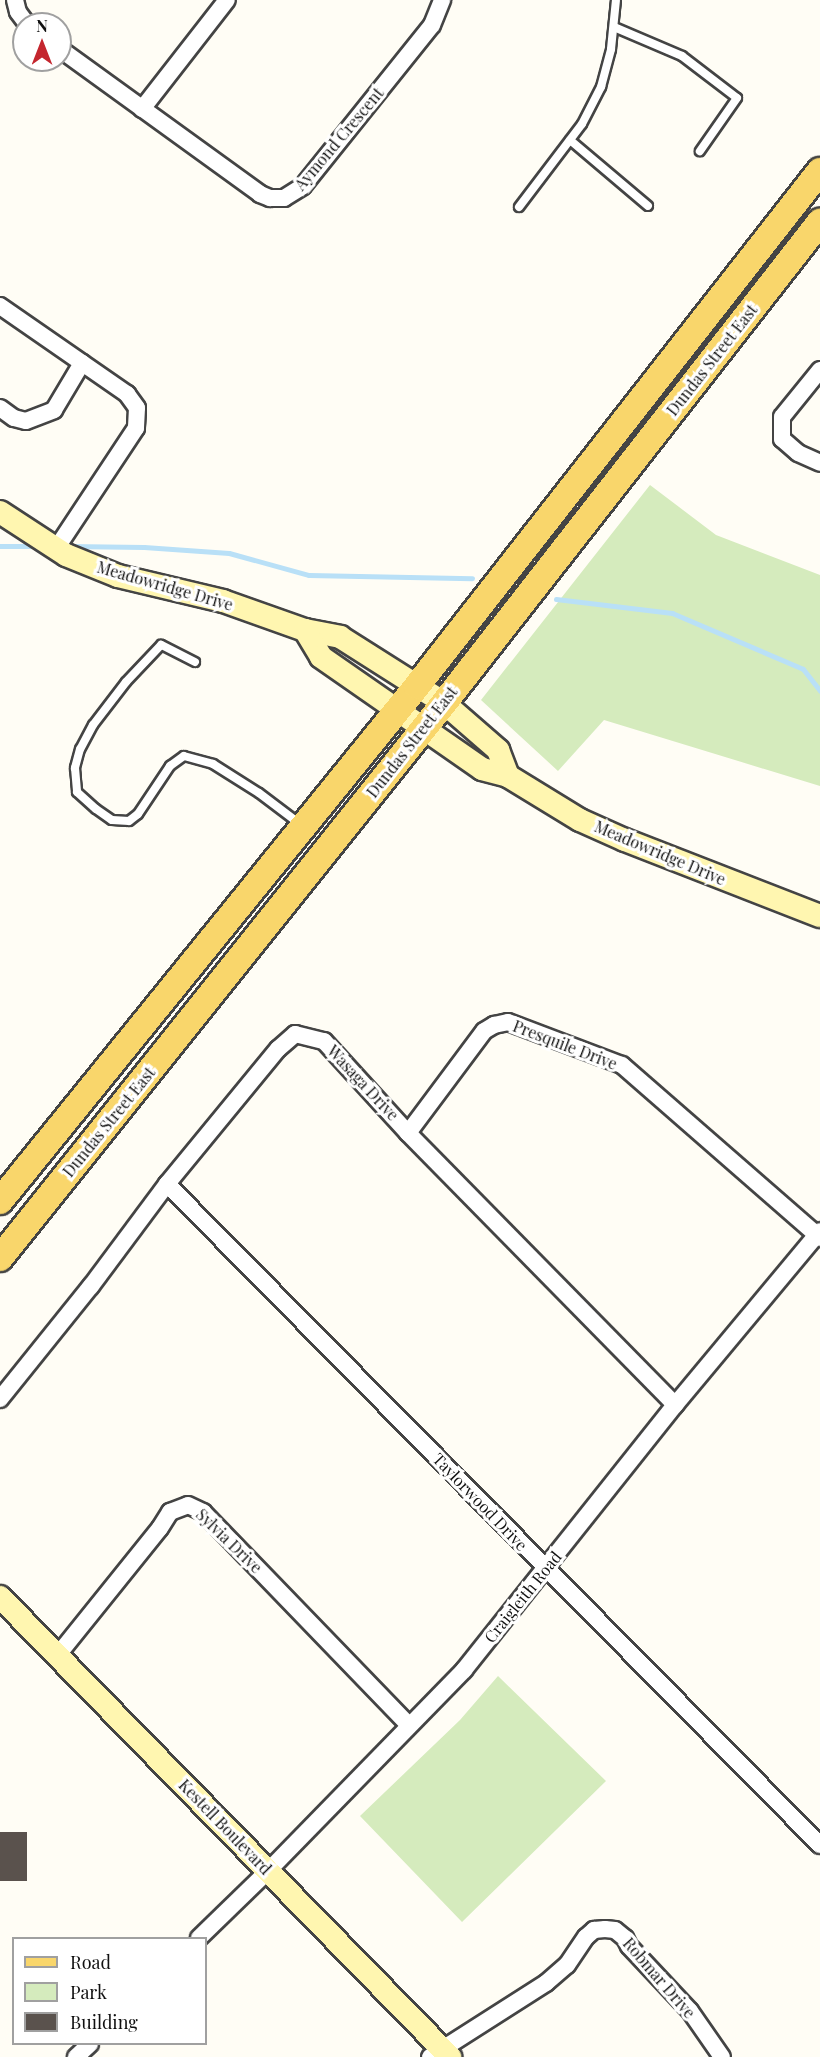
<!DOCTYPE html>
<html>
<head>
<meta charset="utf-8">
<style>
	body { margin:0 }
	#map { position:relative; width:820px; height:2057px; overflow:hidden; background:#fffdf5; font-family:"Playfair Display",serif }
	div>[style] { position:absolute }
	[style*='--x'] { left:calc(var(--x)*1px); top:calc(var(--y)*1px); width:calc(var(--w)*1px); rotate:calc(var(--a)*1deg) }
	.green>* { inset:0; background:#d5ebbd }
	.stream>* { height:5px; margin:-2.5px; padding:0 2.5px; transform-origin:2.5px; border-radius:2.5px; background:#b9e0f7 }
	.building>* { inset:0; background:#5a524d; transform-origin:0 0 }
	.roads { filter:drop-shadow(2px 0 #444) drop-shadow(-2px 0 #444) drop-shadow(0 2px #444) drop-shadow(0 -2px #444) }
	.lane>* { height:8px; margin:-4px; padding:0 4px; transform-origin:4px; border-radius:4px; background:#fff }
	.street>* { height:16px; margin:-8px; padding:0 8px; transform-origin:8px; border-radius:8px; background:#fff }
	.secondary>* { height:22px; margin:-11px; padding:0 11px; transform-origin:11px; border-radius:11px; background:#fff6b0 }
	.primary>* { height:26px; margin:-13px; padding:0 13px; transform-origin:13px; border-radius:13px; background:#f9d66b }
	span { translate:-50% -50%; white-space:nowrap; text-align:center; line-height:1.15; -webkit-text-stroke:6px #fff; paint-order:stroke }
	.street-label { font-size:16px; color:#111 }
	.legend { position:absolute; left:12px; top:1937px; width:195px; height:108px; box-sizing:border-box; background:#fff; border:2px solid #a0a0a0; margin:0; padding:8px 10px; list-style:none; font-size:18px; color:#111 }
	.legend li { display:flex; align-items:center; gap:12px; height:30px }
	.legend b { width:30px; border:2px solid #a0a0a0 }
	.north { position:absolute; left:12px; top:12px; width:60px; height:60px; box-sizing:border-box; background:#fff; border:2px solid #a0a0a0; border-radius:50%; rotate:0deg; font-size:16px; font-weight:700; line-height:24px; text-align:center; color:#111 }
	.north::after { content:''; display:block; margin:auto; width:21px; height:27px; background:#c4262e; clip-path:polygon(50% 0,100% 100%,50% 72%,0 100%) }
</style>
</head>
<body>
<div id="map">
	<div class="green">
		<div style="clip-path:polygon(650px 485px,716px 535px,820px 575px,820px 786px,604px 720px,558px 771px,481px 700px)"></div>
		<div style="clip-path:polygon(498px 1676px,606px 1781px,462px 1922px,360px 1816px,460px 1720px)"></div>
	</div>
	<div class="stream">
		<div style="--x:0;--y:546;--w:37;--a:0"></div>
		<div style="--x:68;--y:546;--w:76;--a:0.8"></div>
		<div style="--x:144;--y:547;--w:85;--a:4"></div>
		<div style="--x:229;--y:553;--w:83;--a:15.4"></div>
		<div style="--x:309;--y:575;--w:163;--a:1.1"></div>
		<div style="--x:556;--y:599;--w:117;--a:6.9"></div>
		<div style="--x:672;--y:613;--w:142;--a:23.1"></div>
		<div style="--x:803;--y:669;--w:28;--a:52"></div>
	</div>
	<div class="building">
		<div style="left:0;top:1832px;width:27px;height:49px"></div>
	</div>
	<div class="roads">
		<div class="lane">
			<div style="--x:614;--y:27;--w:74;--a:23.1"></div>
			<div style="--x:682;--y:56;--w:69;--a:37.4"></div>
			<div style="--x:737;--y:98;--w:65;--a:124.9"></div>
			<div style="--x:570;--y:140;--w:102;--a:40.2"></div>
			<div style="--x:519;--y:207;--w:104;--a:-52.8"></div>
			<div style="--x:582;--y:124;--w:42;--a:-62.8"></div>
			<div style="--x:601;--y:87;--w:39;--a:-75"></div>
			<div style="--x:611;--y:49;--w:49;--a:-84.2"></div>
			<div style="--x:195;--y:662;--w:38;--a:-153"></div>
			<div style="--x:161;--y:645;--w:51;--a:133.4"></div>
			<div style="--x:126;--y:682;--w:54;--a:127.5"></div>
			<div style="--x:93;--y:725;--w:27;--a:118"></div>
			<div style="--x:80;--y:749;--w:20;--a:105"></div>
			<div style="--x:75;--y:768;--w:24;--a:85"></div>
			<div style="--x:77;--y:792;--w:25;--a:42"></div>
			<div style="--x:96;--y:809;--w:19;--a:35"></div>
			<div style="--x:112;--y:820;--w:17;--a:3"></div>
			<div style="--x:129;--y:821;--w:11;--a:-38"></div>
			<div style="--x:138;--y:814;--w:58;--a:-56.3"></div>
			<div style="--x:170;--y:766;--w:17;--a:-36"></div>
			<div style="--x:184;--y:756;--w:30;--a:15"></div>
			<div style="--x:213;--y:764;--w:54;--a:32.2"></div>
			<div style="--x:259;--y:793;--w:51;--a:37.1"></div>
		</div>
		<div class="street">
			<div style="--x:15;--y:0;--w:12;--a:76"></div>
			<div style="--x:18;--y:12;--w:15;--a:53"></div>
			<div style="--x:60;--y:49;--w:247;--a:35.9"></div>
			<div style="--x:260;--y:194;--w:11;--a:22"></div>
			<div style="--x:270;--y:198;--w:14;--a:0"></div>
			<div style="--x:284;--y:198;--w:22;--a:-32"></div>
			<div style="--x:303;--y:186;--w:206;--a:-51.3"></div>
			<div style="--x:432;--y:25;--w:27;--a:-68"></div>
			<div style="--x:142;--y:109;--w:138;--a:-52.1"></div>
			<div style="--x:0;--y:306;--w:155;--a:34.7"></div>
			<div style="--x:127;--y:394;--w:17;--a:54"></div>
			<div style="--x:137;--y:408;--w:20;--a:93"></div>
			<div style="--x:136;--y:428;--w:145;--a:123.5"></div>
			<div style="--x:820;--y:370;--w:60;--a:129"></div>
			<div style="--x:782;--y:417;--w:22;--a:90"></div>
			<div style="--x:782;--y:439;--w:21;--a:41"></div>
			<div style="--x:798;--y:453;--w:24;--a:24"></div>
			<div style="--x:0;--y:408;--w:17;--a:36"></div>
			<div style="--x:14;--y:418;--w:12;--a:14"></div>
			<div style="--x:26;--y:421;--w:30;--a:-21"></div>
			<div style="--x:54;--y:410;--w:55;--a:-59.2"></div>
			<div style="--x:408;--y:1133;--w:127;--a:-53.3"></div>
			<div style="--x:484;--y:1031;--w:12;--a:-31"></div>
			<div style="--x:494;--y:1025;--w:14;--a:-12"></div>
			<div style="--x:508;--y:1022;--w:122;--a:20.7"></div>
			<div style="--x:622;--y:1065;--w:263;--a:41.1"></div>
			<div style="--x:167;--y:1184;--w:929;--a:45.35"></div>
			<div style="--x:0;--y:1399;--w:145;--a:-51.2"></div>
			<div style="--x:91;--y:1286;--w:127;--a:-53.3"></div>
			<div style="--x:167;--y:1184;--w:175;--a:-50.6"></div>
			<div style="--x:278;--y:1049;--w:23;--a:-41"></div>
			<div style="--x:295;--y:1034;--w:30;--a:14"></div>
			<div style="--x:324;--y:1041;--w:125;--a:47.6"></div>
			<div style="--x:408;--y:1133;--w:381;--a:45.5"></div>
			<div style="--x:57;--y:1656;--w:164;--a:-51.2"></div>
			<div style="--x:160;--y:1528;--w:19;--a:-58"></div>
			<div style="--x:170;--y:1512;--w:19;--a:-21"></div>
			<div style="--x:188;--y:1505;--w:17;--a:25"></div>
			<div style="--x:203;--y:1512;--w:296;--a:46"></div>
			<div style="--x:199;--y:1938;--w:96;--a:-44.2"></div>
			<div style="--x:268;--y:1871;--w:281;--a:-45.7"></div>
			<div style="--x:464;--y:1670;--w:339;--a:-51.5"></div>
			<div style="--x:675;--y:1405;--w:226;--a:-50.2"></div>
			<div style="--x:76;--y:2057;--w:19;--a:-43"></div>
			<div style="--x:430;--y:2057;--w:138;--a:-32.5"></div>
			<div style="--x:546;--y:1983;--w:28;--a:-41"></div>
			<div style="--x:567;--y:1965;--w:34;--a:-56"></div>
			<div style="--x:586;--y:1937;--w:11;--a:-41"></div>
			<div style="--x:594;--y:1930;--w:11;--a:-5"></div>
			<div style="--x:605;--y:1929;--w:10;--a:6"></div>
			<div style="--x:615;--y:1930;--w:13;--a:39"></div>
			<div style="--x:625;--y:1938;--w:9;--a:63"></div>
			<div style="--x:629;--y:1946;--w:89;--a:46.8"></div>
			<div style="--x:690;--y:2011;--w:56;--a:55.2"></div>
		</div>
		<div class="secondary">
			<div style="--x:0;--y:512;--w:79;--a:33.1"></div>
			<div style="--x:66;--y:555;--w:56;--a:22"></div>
			<div style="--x:118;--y:576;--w:108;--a:13.4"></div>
			<div style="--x:223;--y:601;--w:87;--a:19.5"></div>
			<div style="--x:305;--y:630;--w:36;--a:11"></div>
			<div style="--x:340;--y:637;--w:123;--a:32.4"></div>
			<div style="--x:444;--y:703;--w:72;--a:41"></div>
			<div style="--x:498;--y:750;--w:28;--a:69"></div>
			<div style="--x:305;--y:630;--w:31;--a:59"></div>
			<div style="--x:321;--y:657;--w:196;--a:34.8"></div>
			<div style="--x:482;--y:769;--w:27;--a:15"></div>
			<div style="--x:508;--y:776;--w:84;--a:31.4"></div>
			<div style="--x:580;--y:820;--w:49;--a:24"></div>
			<div style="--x:625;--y:840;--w:209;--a:21.3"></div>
			<div style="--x:0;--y:1597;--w:644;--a:45.63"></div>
		</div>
		<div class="primary">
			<div style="--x:0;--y:1201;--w:663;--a:-51"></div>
			<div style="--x:417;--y:686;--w:654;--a:-51.96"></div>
			<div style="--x:0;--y:1258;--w:711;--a:-51.34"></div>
			<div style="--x:444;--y:703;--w:611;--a:-51.99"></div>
		</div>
	</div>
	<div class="street-label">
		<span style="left:339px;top:139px;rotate:-50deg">Aymond Crescent</span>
		<span style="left:712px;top:360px;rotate:-52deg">Dundas Street East</span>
		<span style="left:165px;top:586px;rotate:16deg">Meadowridge Drive</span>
		<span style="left:412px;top:742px;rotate:-52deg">Dundas Street East</span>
		<span style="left:660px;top:853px;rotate:23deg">Meadowridge Drive</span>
		<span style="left:565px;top:1045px;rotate:21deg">Presquile Drive</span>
		<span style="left:363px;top:1083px;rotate:47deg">Wasaga Drive</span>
		<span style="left:109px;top:1122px;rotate:-51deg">Dundas Street East</span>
		<span style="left:480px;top:1502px;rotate:46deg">Taylorwood Drive</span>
		<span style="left:229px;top:1541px;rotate:44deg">Sylvia Drive</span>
		<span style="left:523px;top:1597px;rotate:-51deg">Craigleith Road</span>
		<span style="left:225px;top:1827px;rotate:46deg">Kestell Boulevard</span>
		<span style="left:659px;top:1978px;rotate:49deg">Robmar Drive</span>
	</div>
	<ul class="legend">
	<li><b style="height:8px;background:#f9d66b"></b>Road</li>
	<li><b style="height:16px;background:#d5ebbd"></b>Park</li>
	<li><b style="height:16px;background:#5a524d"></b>Building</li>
	</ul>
	<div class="north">N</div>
</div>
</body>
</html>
